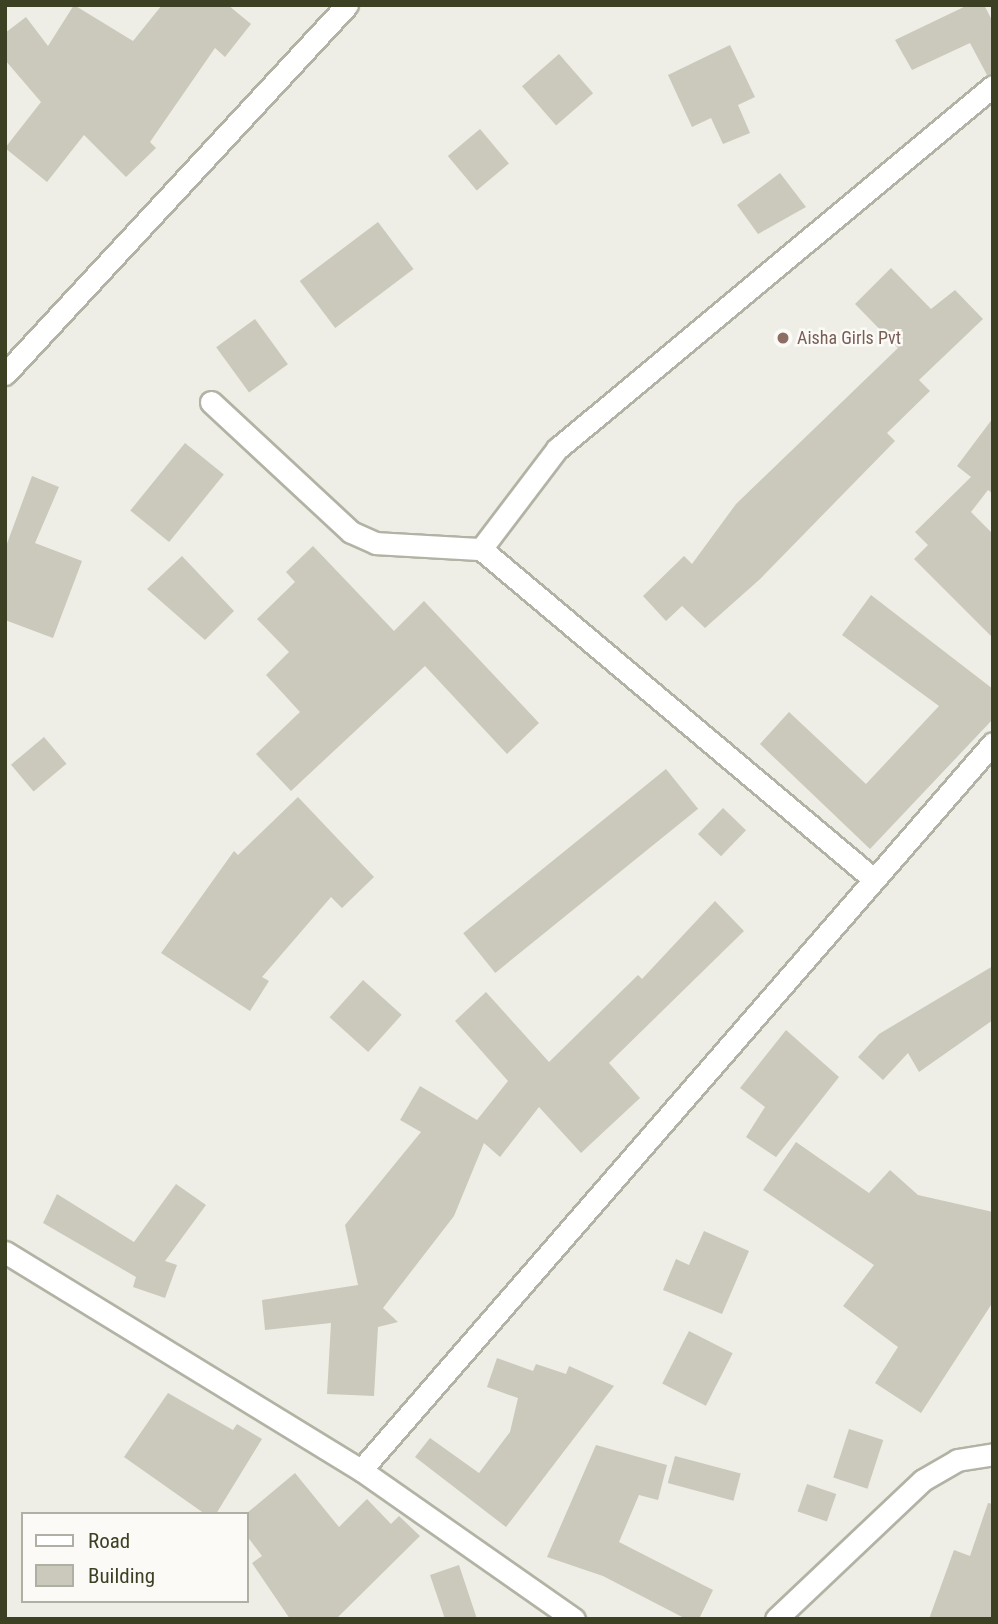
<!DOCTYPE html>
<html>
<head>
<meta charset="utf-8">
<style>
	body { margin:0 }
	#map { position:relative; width:998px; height:1624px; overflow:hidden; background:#efeee6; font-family:"Roboto Condensed",sans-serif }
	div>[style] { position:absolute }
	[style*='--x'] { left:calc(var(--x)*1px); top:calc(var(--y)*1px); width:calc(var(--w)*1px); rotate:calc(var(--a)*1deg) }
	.building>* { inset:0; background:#cac9bb; transform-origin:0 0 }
	.roads { filter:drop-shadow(2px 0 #b2b3a4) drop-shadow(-2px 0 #b2b3a4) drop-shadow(0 2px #b2b3a4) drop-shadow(0 -2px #b2b3a4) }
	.minor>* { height:21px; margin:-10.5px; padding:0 10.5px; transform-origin:10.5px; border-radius:10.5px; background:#fff }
	.dots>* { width:19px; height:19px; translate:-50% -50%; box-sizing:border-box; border:4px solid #fbfaf7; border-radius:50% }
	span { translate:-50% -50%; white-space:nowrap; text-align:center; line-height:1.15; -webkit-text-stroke:5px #fbfaf7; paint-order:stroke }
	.education-label { font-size:18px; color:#785e54 }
	.left { translate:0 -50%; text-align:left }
	.frame { position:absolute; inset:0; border:7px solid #3d4124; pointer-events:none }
	.legend { position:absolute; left:21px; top:1512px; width:228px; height:91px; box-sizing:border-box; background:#fbfaf7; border:2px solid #afb0a3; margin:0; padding:9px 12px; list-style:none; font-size:21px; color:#3d4124 }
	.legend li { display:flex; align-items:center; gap:14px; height:35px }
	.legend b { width:35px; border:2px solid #afb0a3 }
</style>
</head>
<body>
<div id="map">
	<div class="building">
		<div style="clip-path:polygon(74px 5px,133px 41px,162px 5px,228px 5px,251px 24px,225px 57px,215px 48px,150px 142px,156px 148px,126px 177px,84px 135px,47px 182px,5px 148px,41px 102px,5px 60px,5px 33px,26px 17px,48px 46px)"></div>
		<div style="clip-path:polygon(968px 5px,984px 5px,993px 22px,993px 73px,987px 75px,970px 43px,912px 70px,895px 40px)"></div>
		<div style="clip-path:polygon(730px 45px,755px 97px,738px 105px,750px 133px,723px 144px,711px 118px,692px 127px,668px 75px)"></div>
		<div style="left:559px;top:54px;width:52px;height:49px;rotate:49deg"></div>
		<div style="left:480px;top:129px;width:45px;height:42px;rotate:50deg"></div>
		<div style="clip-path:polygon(780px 173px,806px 207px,758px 234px,737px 205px)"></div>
		<div style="left:378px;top:222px;width:59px;height:98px;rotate:53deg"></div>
		<div style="clip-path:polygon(891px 268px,931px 309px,955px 290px,983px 319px,919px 380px,930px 391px,887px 433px,895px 441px,759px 580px,705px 628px,682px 606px,666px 621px,643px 596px,684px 556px,692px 564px,736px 504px,898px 348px,855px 304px)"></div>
		<div style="left:255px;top:319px;width:56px;height:48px;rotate:54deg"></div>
		<div style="clip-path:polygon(993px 418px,993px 494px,988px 490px,971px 512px,993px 534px,993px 638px,914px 559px,928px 545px,915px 532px,971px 477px,957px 466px)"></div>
		<div style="left:185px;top:443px;width:50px;height:87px;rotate:39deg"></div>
		<div style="clip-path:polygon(32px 476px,59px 487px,35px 543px,82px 561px,53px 638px,5px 620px,5px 549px)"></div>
		<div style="clip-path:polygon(313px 546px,394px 631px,424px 601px,539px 723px,507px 754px,425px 666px,291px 791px,256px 754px,300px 712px,266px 675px,289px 652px,257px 619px,295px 582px,286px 572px)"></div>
		<div style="clip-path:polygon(182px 556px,234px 611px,205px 640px,147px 589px)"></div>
		<div style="clip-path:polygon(871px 595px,993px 689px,993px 719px,870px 849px,760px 744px,789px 712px,866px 784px,939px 706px,842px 635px)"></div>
		<div style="left:44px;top:737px;width:35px;height:43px;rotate:50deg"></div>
		<div style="left:666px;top:769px;width:51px;height:261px;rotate:51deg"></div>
		<div style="clip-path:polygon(298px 797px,374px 877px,342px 908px,331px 897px,262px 977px,269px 981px,250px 1011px,161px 953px,234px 851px,238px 855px)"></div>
		<div style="left:723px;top:808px;width:32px;height:36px;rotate:44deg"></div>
		<div style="clip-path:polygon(715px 901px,744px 931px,609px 1063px,640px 1098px,581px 1153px,539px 1107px,500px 1157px,484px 1143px,454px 1216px,383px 1308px,398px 1322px,378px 1327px,374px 1396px,327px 1394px,331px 1323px,265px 1330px,262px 1300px,358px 1285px,345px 1225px,421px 1132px,400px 1120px,420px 1086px,477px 1120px,508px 1081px,455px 1021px,486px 992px,549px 1062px,638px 975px,642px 979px)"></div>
		<div style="clip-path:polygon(993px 966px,993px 1020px,919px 1072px,908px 1053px,883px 1080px,858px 1057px,879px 1034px)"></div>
		<div style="left:363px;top:980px;width:52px;height:50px;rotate:42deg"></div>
		<div style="clip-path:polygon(786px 1030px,839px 1077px,776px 1157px,746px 1137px,765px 1107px,740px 1088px)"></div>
		<div style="clip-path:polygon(796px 1142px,869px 1193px,890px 1170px,918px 1195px,993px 1212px,993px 1302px,921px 1413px,875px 1383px,898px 1347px,843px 1306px,874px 1265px,763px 1190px)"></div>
		<div style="clip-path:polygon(176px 1184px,206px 1205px,165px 1261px,177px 1265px,165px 1298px,133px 1287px,136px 1277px,43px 1223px,57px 1194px,134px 1242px)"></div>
		<div style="clip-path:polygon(704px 1231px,749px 1251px,722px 1314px,663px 1290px,676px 1259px,689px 1265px)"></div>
		<div style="left:689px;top:1331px;width:49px;height:59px;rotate:27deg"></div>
		<div style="clip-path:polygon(497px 1358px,533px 1371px,536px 1364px,566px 1374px,569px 1366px,614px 1386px,506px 1527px,415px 1457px,430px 1438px,479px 1473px,510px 1432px,518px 1398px,487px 1387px)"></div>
		<div style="clip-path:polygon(168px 1393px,233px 1430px,237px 1424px,262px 1439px,216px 1514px,205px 1514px,124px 1457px)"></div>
		<div style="left:849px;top:1429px;width:36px;height:51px;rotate:18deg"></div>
		<div style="clip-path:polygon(596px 1445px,667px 1465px,658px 1500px,639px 1495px,619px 1542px,713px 1590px,699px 1619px,686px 1619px,603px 1576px,547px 1557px)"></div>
		<div style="left:675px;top:1456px;width:68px;height:28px;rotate:15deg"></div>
		<div style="clip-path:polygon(295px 1473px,339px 1527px,367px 1499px,391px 1524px,399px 1516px,420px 1536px,336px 1619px,290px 1619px,252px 1563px,262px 1556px,247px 1536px,247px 1513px)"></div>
		<div style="left:807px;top:1484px;width:31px;height:29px;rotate:19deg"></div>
		<div style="clip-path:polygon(988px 1503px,993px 1504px,993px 1619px,929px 1619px,954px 1550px,970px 1556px)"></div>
		<div style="clip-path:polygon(459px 1565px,477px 1619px,445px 1619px,430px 1575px)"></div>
	</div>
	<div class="roads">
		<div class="minor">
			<div style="--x:5;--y:374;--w:503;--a:-47.17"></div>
			<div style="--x:211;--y:402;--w:191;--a:42.9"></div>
			<div style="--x:351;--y:532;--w:27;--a:24"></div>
			<div style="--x:376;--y:543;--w:105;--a:3.3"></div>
			<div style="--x:481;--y:549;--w:510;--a:40.06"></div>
			<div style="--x:481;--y:549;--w:126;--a:-52.8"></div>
			<div style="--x:557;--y:449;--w:567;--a:-39.78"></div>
			<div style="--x:5;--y:1252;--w:417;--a:31.5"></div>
			<div style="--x:361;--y:1470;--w:260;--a:35"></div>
			<div style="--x:361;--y:1470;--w:963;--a:-49"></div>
			<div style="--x:776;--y:1619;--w:202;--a:-43.4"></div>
			<div style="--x:923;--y:1480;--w:39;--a:-30"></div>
			<div style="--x:957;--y:1460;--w:36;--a:-9"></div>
		</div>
	</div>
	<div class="dots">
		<div style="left:783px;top:338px;background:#8d6e63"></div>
	</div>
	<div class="education-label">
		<span class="left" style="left:797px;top:338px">Aisha Girls Pvt</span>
	</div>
	<div class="frame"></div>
	<ul class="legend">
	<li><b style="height:9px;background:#fff"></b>Road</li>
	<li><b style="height:19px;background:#cac9bb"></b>Building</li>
	</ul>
</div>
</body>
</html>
